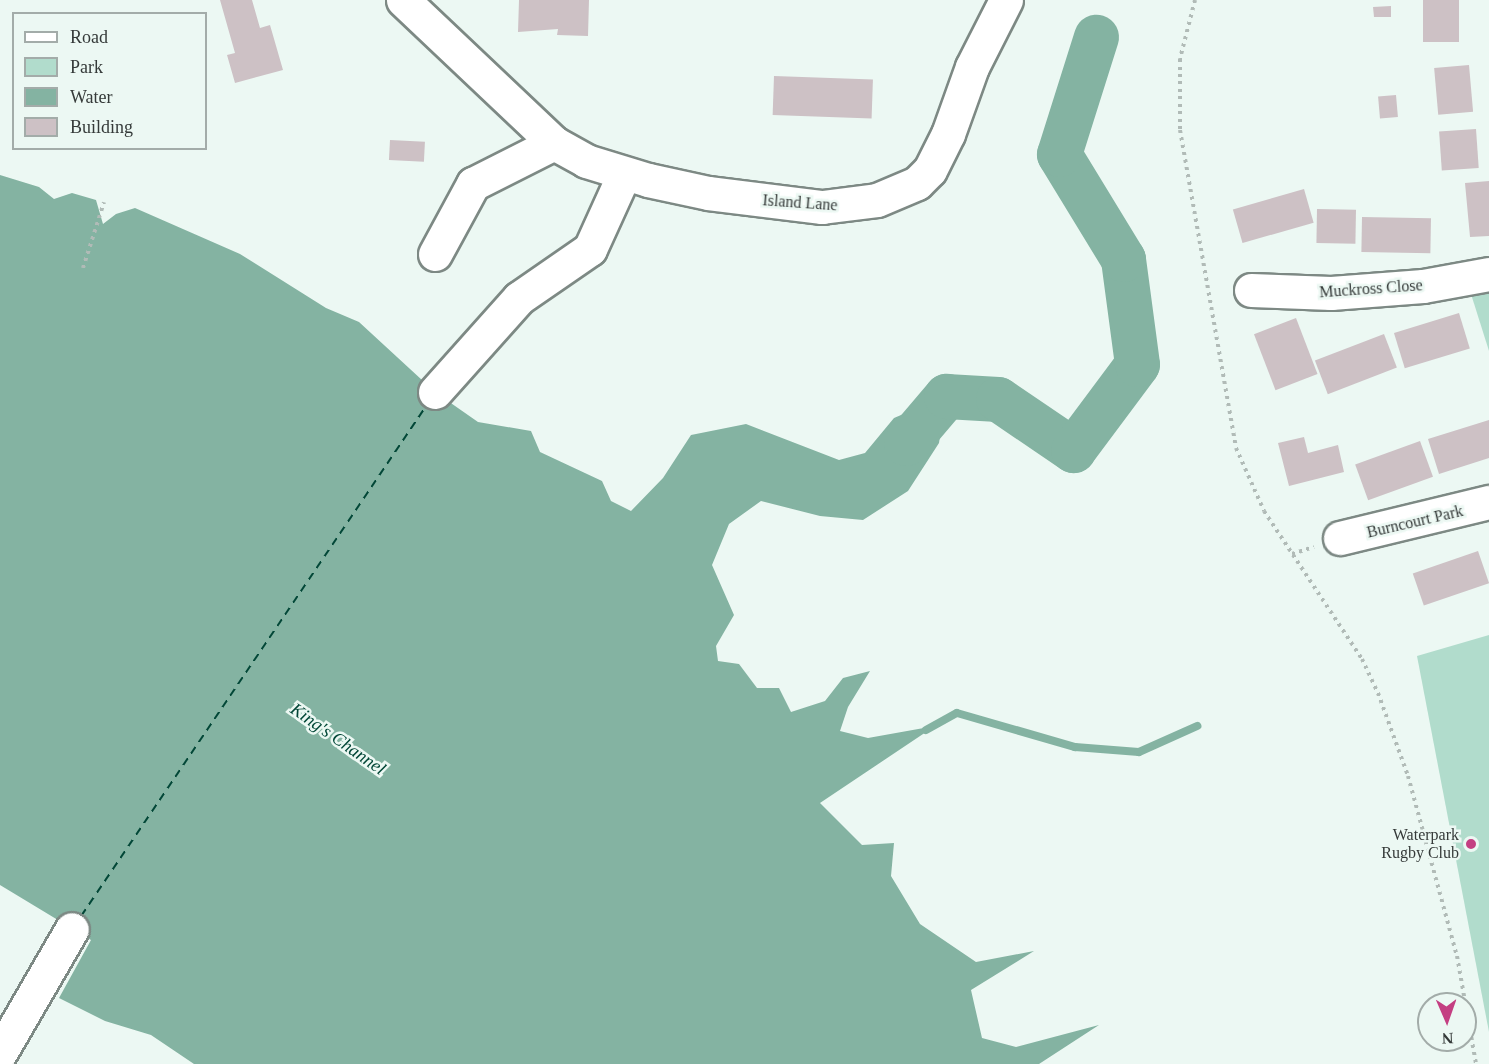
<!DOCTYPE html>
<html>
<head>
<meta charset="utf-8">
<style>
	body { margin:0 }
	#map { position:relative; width:1489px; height:1064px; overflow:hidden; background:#ecf8f3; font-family:Georgia,serif }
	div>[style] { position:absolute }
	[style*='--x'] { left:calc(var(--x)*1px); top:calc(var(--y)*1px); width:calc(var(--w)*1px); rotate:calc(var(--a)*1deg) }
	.green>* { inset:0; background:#b1dccc }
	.water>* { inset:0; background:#84b3a2 }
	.stream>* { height:8px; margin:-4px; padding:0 4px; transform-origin:4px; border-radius:4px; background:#84b3a2 }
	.river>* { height:45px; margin:-22.5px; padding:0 22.5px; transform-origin:22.5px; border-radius:22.5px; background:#84b3a2 }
	.ferry>* { height:1.5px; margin-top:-0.75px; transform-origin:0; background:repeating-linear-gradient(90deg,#024737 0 8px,transparent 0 14px) }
	.building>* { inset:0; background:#cdc1c5; transform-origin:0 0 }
	.path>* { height:4px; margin-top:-2px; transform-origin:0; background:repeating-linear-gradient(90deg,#b1bbb7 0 3px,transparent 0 7.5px) }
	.roads { filter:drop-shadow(2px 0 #7d8984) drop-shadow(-2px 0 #7d8984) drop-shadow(0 2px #7d8984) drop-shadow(0 -2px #7d8984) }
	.minor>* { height:33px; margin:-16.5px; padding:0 16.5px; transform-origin:16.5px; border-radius:16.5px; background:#fff }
	.dots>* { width:16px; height:16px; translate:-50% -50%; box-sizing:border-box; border:3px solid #ecf8f3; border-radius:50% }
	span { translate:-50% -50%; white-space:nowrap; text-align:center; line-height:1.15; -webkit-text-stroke:5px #ecf8f3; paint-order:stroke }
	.street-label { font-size:16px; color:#353a39 }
	.poi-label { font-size:16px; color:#353a39 }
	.right { translate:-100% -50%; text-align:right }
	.water-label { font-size:18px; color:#024737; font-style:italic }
	.legend { position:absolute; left:12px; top:12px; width:195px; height:138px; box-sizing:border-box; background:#ecf8f3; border:2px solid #a3aca9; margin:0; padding:8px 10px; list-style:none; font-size:18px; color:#353a39 }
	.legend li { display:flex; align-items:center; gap:12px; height:30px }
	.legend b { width:30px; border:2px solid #a3aca9 }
	.north { position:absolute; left:1417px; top:992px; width:60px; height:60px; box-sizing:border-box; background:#ecf8f3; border:2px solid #a3aca9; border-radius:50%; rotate:178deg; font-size:16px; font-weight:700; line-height:24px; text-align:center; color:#353a39 }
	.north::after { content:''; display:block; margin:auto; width:21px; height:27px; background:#c43f82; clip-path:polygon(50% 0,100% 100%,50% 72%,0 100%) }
</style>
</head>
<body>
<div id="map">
	<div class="green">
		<div style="clip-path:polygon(1489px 290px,1489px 351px,1471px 294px)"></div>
		<div style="clip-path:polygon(1489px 635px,1489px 1032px,1417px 656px)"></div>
	</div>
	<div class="water">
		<div style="clip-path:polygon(0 175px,39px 187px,54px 199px,72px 193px,96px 200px,103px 224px,116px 214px,135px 208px,240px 254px,326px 308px,359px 322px,435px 392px,478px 422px,531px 431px,540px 452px,602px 481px,611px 501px,631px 511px,663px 478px,691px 435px,746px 424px,839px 460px,865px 453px,894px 418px,946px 396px,939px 443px,908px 491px,863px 520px,820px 516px,761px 501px,729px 524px,712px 565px,734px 615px,716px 646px,718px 661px,739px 664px,757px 688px,779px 688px,791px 712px,825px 701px,843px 678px,870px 671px,848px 707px,840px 731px,868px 738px,935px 726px,820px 803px,862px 845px,894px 843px,891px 876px,920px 924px,976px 962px,1034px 951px,971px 990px,982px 1038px,1016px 1047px,1099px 1025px,1039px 1064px,194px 1064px,151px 1035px,105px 1021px,59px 998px,91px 940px,0 885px)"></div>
	</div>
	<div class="stream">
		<div style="--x:926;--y:730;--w:35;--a:-29"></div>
		<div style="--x:957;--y:713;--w:123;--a:16.1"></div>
		<div style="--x:1075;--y:747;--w:64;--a:4.5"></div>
		<div style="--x:1139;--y:752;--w:64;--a:-24.1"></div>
	</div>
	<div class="river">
		<div style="--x:906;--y:443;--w:62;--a:-49.6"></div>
		<div style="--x:946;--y:396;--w:52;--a:3.3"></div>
		<div style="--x:998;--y:399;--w:91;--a:34.2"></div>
		<div style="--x:1073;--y:450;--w:107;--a:-53.3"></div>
		<div style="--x:1137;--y:364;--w:106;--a:-97.6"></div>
		<div style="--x:1123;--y:259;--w:123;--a:-121.4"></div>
		<div style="--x:1059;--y:154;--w:123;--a:-72.5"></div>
	</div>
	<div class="ferry">
		<div style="--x:81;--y:916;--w:616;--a:-55.92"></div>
	</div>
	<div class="building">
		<div style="clip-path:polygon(220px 0,252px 0,260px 28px,270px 25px,283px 70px,235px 83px,227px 55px,235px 53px)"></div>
		<div style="clip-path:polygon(519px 0,589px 0,588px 36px,557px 35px,558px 29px,518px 32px)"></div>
		<div style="left:1423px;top:0;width:36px;height:42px"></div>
		<div style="clip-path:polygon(1391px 6px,1391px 17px,1374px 17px,1373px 7px)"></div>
		<div style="left:1469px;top:65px;width:47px;height:35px;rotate:85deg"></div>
		<div style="left:774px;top:76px;width:99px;height:39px;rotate:2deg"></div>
		<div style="left:1396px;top:95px;width:22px;height:18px;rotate:85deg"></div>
		<div style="left:1476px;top:129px;width:39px;height:37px;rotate:86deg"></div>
		<div style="left:390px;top:140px;width:35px;height:20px;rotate:3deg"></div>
		<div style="clip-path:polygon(1489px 181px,1489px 236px,1470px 237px,1465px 183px)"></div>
		<div style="left:1304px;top:189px;width:35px;height:74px;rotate:74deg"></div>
		<div style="left:1317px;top:209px;width:39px;height:34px;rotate:1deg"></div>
		<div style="left:1362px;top:217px;width:69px;height:35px;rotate:1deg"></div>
		<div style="left:1459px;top:313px;width:37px;height:68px;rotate:73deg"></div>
		<div style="left:1296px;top:318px;width:60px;height:45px;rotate:69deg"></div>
		<div style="left:1384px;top:334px;width:36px;height:74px;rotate:69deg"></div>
		<div style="clip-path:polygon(1489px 420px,1489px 458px,1439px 474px,1428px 439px)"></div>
		<div style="clip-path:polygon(1304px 437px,1308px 453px,1338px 445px,1344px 472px,1289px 486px,1278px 443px)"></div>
		<div style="left:1420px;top:441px;width:38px;height:69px;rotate:70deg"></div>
		<div style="left:1478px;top:551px;width:34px;height:69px;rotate:71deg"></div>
	</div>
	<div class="path">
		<div style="--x:1195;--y:0;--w:61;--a:104.3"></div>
		<div style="--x:1180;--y:59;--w:71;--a:90"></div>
		<div style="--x:1180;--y:130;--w:323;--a:80"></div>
		<div style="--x:1236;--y:448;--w:69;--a:66"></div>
		<div style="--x:1264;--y:511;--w:178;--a:56.5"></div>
		<div style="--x:1362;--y:659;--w:38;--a:65"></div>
		<div style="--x:1378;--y:693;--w:88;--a:70.1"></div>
		<div style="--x:1408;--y:776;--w:187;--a:74.8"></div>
		<div style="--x:1457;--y:956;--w:110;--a:80"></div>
		<div style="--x:83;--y:268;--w:69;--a:-72.3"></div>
		<div style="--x:1292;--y:554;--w:23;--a:-18"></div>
	</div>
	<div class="roads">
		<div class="minor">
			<div style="--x:403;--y:0;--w:208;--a:43.4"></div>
			<div style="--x:554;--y:143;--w:37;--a:29"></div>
			<div style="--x:586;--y:161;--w:65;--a:17"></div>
			<div style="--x:648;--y:180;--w:61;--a:12.2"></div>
			<div style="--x:708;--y:193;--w:115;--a:7"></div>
			<div style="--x:822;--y:207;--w:55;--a:-7.3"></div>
			<div style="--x:877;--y:200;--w:43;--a:-23"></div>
			<div style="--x:917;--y:183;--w:18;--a:-45"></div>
			<div style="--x:930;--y:170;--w:40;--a:-63.4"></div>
			<div style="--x:948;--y:134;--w:71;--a:-70.3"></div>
			<div style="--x:972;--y:67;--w:75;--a:-63.1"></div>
			<div style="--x:435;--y:254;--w:80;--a:-61.5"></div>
			<div style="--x:473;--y:184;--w:91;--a:-26.8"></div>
			<div style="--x:1251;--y:290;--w:80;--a:2.1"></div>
			<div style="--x:1331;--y:293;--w:92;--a:-4.4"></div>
			<div style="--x:1423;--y:286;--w:67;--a:-10.3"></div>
			<div style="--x:435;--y:392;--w:126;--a:-48.2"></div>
			<div style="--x:519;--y:298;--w:86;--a:-34.6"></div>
			<div style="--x:590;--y:249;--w:82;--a:-65.6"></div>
			<div style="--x:1340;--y:538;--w:153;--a:-13.6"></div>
			<div style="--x:0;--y:1053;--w:143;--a:-59.9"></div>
		</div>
	</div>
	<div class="dots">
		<div style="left:1471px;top:844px;background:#c43f82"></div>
	</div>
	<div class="street-label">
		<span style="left:800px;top:203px;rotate:4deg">Island Lane</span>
		<span style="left:1371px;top:289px;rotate:-4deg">Muckross Close</span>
		<span style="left:1415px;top:522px;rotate:-13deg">Burncourt Park</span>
	</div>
	<div class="poi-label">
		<span class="right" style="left:1459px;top:844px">Waterpark<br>Rugby Club</span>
	</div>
	<div class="water-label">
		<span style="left:338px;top:739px;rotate:35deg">King's Channel</span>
	</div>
	<ul class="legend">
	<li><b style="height:8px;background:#fff"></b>Road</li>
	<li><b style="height:16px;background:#b1dccc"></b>Park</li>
	<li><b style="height:16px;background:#84b3a2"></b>Water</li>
	<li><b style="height:16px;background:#cdc1c5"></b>Building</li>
	</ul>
	<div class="north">N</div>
</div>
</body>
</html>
